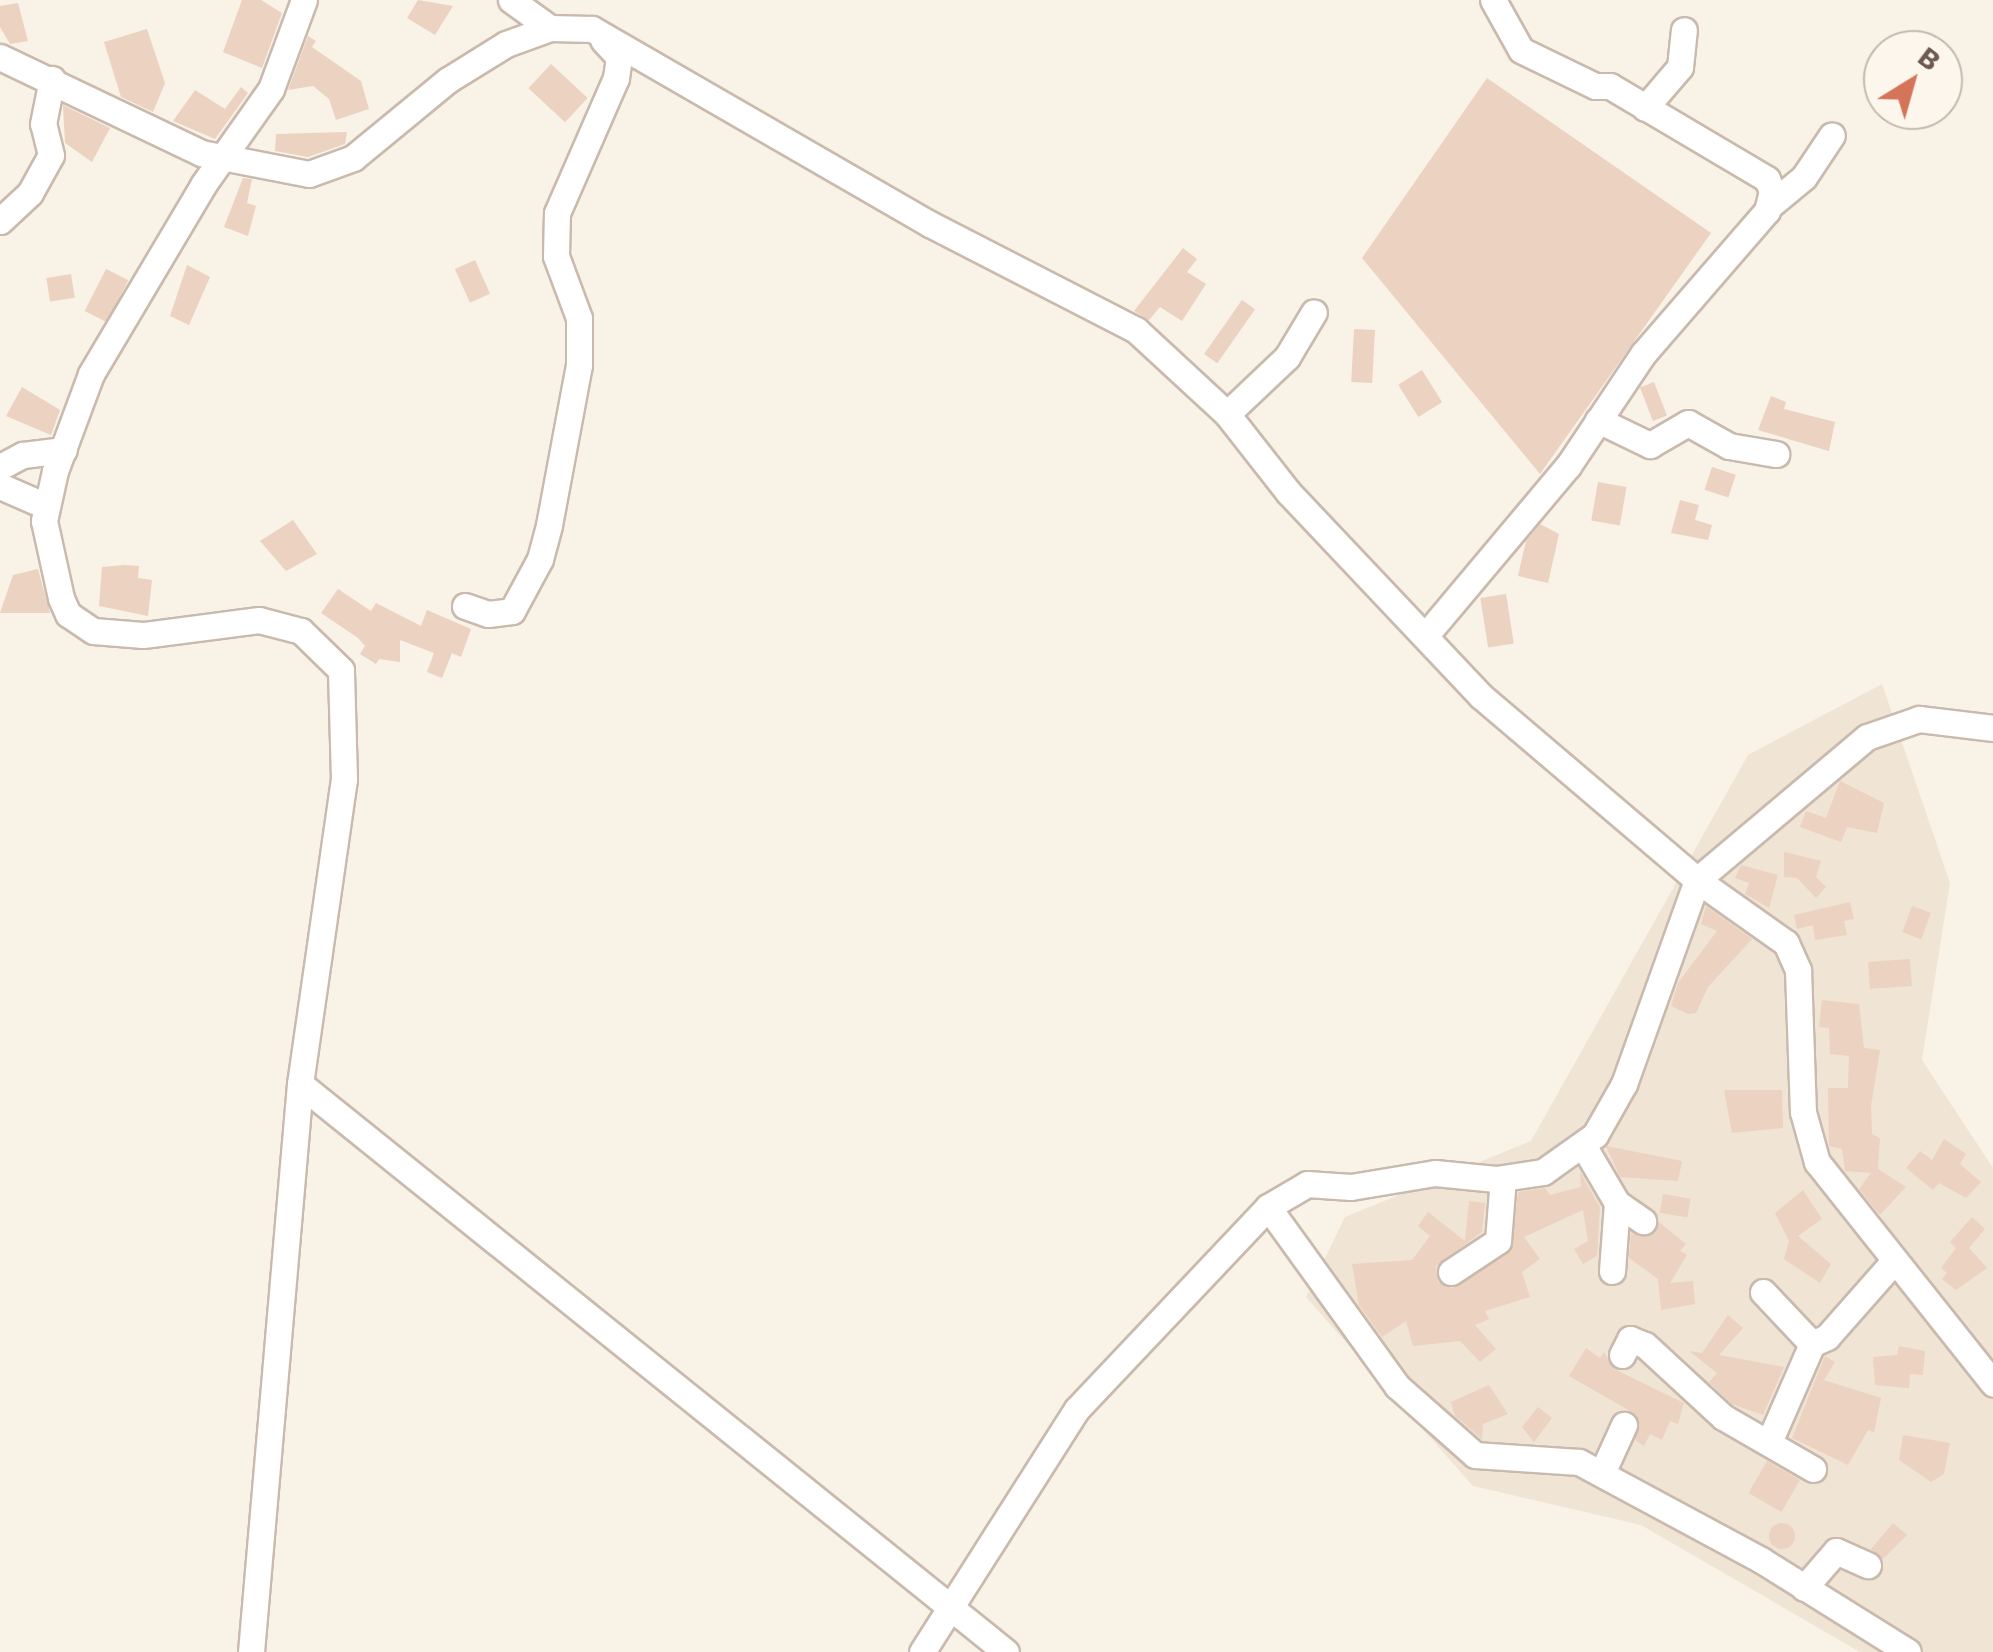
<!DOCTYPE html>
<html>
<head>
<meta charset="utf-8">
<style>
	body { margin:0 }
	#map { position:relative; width:1993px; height:1652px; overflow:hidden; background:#f9f2e6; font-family:Commissioner,sans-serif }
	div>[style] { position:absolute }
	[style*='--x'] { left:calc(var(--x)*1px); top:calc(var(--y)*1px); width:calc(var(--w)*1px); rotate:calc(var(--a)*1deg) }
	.residential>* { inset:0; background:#f0e4d5 }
	.building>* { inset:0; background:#ebd2c1; transform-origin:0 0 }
	.round { border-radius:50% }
	.roads { filter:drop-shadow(2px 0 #c9baad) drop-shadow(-2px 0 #c9baad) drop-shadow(0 2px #c9baad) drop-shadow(0 -2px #c9baad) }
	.minor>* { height:25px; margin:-12.5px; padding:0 12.5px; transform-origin:12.5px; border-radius:12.5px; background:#fff }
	span { translate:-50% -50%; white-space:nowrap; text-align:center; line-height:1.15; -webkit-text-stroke:10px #fdf6ec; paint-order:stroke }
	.north { position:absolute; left:1863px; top:30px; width:100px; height:100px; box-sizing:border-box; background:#fdf6ec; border:2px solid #c4b8ad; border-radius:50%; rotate:37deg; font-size:28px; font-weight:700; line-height:40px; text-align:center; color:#6f5a4e }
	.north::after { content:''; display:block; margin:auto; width:35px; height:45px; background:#d4755a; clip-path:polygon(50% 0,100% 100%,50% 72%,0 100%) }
</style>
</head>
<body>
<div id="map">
	<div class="residential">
		<div style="clip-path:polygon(1882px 684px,1950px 883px,1922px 1060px,1993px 1168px,1993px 1652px,1860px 1652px,1641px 1525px,1473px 1486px,1306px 1297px,1345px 1217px,1531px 1141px,1748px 755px)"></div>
	</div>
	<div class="building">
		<div style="clip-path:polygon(242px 0,261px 0,282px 13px,262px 68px,223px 52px)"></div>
		<div style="clip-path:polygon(418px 0,453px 6px,435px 35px,407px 18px)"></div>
		<div style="clip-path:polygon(18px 3px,28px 41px,10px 44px,0 27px,0 6px)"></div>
		<div style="clip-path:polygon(147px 29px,165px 83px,153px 112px,121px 97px,104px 42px)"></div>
		<div style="clip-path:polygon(308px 36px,316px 41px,312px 47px,361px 81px,369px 109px,336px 120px,329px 99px,313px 86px,288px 90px)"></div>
		<div style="left:551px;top:64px;width:50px;height:33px;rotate:43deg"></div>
		<div style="clip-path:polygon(1487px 78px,1711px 233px,1540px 474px,1362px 258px)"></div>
		<div style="clip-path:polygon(241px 87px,248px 93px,215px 139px,173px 121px,195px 90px,225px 109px)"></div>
		<div style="clip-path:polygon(63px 105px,110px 128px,92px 162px,65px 143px)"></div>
		<div style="clip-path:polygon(347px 132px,345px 144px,308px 157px,275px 151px,276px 134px)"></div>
		<div style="clip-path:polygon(243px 178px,252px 179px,247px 203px,256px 206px,248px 236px,224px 227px)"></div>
		<div style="clip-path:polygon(1183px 248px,1197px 259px,1187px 272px,1206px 284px,1182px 321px,1160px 307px,1149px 320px,1134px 311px)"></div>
		<div style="left:475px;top:260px;width:37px;height:22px;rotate:66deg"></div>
		<div style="clip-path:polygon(187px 265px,210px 277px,189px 325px,170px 316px)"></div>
		<div style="left:106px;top:269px;width:25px;height:47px;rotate:27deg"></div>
		<div style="left:71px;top:274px;width:24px;height:25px;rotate:81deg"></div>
		<div style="left:1242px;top:300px;width:16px;height:66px;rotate:35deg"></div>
		<div style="left:1354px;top:329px;width:21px;height:53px;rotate:3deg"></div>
		<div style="left:1422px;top:370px;width:38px;height:28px;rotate:58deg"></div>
		<div style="left:1654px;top:382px;width:36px;height:15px;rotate:69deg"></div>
		<div style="clip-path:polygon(22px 387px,60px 410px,51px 435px,6px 416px)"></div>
		<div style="clip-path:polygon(1771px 396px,1786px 402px,1784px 409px,1835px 422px,1829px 451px,1758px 430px)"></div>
		<div style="left:1712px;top:467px;width:25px;height:24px;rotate:18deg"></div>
		<div style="left:1598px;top:482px;width:29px;height:39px;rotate:10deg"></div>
		<div style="clip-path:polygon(1680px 500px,1699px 505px,1695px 520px,1712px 525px,1708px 540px,1671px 533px)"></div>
		<div style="clip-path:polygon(293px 520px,317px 554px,286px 571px,260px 541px)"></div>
		<div style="clip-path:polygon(1540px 524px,1559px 534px,1548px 583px,1518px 576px,1526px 541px)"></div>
		<div style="clip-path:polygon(124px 565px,139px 566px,138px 578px,152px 580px,148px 616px,99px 606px,102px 567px)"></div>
		<div style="clip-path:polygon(38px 569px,50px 613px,0 613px,13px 575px)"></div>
		<div style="clip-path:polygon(338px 589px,371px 611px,376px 603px,421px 626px,427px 610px,471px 629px,461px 657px,452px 653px,442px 678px,427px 672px,434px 653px,400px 640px,400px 662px,379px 659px,376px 664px,360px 654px,365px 646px,358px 638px,321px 613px)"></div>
		<div style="left:1506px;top:594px;width:50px;height:26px;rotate:81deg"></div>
		<div style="clip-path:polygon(1840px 781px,1884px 803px,1877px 833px,1847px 827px,1841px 842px,1800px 827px,1806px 811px,1826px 818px)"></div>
		<div style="clip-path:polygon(1784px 852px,1821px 861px,1816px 877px,1826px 887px,1816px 898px,1797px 878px,1784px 877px)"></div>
		<div style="clip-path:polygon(1741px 865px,1778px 875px,1769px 908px,1745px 894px,1749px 883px,1735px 878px)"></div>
		<div style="clip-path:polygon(1850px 902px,1854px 919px,1844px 921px,1847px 935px,1815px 940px,1813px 925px,1797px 929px,1794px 915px)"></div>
		<div style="clip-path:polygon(1706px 906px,1752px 939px,1708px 987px,1696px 1013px,1688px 1014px,1671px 1006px,1678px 983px,1717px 931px,1701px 924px)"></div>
		<div style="left:1912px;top:906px;width:20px;height:28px;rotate:20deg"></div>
		<div style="left:1910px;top:959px;width:27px;height:42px;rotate:86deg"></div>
		<div style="clip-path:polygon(1822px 1000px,1859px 1004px,1864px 1048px,1880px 1050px,1871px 1106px,1872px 1134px,1880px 1138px,1878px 1169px,1906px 1187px,1880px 1215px,1859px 1189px,1871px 1173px,1845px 1171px,1842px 1149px,1829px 1146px,1828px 1088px,1848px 1088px,1849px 1056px,1830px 1054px,1829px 1028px,1819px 1027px)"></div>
		<div style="clip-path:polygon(1724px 1090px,1782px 1090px,1783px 1128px,1732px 1133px)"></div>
		<div style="clip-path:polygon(1944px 1139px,1966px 1154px,1960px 1164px,1981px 1182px,1966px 1198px,1939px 1183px,1933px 1190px,1906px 1168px,1920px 1151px,1932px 1160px)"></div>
		<div style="clip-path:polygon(1606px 1146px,1682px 1161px,1678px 1181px,1620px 1177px)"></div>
		<div style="clip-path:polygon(1580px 1172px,1600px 1207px,1597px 1256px,1583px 1264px,1574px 1249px,1588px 1241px,1583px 1210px,1524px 1237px,1540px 1259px,1522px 1272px,1530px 1297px,1485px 1311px,1489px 1319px,1475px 1325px,1496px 1349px,1480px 1362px,1460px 1341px,1413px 1346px,1406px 1321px,1382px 1337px,1359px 1305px,1352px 1264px,1412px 1260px,1430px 1236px,1418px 1226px,1428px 1212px,1465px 1241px,1469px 1201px,1485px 1203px,1482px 1232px,1436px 1266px,1438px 1282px,1453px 1288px,1511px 1250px,1518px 1192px,1545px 1188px,1550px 1195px,1581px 1187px)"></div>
		<div style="clip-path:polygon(1803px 1190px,1822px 1219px,1798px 1236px,1831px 1264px,1820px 1283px,1784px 1259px,1789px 1241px,1775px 1213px)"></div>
		<div style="left:1663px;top:1194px;width:28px;height:19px;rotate:10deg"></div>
		<div style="clip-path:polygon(1972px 1217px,1985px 1229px,1969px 1248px,1987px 1268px,1956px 1290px,1942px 1279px,1947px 1273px,1941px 1268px,1956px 1248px,1950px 1242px)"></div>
		<div style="clip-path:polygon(1659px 1222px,1686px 1244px,1680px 1251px,1687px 1255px,1670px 1283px,1693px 1281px,1695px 1304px,1661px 1310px,1658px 1279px,1629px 1258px,1631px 1233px,1649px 1236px)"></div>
		<div style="clip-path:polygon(1728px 1315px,1743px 1328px,1719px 1355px,1784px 1367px,1763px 1415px,1732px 1404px,1709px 1382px,1717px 1373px,1689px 1351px,1702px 1353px)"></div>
		<div style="clip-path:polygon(1899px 1346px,1925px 1351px,1923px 1375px,1910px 1374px,1909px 1388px,1875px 1385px,1873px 1357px,1897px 1355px)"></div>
		<div style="clip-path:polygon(1586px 1348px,1600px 1358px,1604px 1352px,1614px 1369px,1684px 1403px,1678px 1424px,1670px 1421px,1662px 1440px,1650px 1434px,1644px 1446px,1635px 1440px,1637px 1415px,1569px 1376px)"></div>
		<div style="clip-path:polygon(1825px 1356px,1835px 1362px,1824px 1380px,1881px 1398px,1874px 1432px,1868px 1430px,1848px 1465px,1792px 1438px)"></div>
		<div style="clip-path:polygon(1489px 1385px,1508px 1414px,1483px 1424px,1482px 1439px,1455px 1416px,1451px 1402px)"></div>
		<div style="clip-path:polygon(1538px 1407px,1552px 1418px,1534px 1442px,1522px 1427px)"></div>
		<div style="clip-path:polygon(1903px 1435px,1950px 1443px,1944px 1474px,1931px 1482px,1899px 1460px)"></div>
		<div style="left:1767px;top:1461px;width:38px;height:37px;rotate:30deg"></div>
		<div style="clip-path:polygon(1893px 1523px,1907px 1535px,1883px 1559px,1871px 1549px)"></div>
		<div class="round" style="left:1769px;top:1523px;width:26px;height:26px"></div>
	</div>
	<div class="roads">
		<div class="minor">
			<div style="--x:511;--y:0;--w:48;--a:35.7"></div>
			<div style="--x:0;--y:57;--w:223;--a:25.5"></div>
			<div style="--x:201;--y:153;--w:110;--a:11"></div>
			<div style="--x:309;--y:174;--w:47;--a:-20"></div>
			<div style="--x:353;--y:158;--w:123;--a:-39.4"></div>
			<div style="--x:448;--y:80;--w:68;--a:-31.8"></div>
			<div style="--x:506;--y:44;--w:47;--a:-20"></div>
			<div style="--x:550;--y:28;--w:42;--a:1.4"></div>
			<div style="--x:592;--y:29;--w:390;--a:30"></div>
			<div style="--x:930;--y:224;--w:232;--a:27.2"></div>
			<div style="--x:1136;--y:330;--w:124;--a:42.7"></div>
			<div style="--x:1227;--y:414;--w:100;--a:51.9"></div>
			<div style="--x:1289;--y:493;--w:279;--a:46.6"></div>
			<div style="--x:1481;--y:696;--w:284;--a:40.4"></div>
			<div style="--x:1697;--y:880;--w:109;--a:35.3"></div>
			<div style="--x:1786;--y:943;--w:30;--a:66"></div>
			<div style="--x:1798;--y:970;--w:142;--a:88"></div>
			<div style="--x:1803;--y:1112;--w:52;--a:74.4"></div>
			<div style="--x:1817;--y:1162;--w:283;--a:51.5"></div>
			<div style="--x:1645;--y:108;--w:54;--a:-49.5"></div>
			<div style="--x:1680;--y:67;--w:37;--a:-84"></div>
			<div style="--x:1769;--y:206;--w:45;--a:-39.6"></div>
			<div style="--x:1804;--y:177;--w:50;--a:-56.3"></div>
			<div style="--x:0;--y:221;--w:41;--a:-43"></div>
			<div style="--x:30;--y:193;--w:43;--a:-61.1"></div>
			<div style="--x:51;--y:155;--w:32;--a:-104"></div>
			<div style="--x:43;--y:124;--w:46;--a:-78.7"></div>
			<div style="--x:1227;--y:414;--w:83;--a:-43.5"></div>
			<div style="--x:1287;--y:357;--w:52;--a:-59"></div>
			<div style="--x:1598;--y:420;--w:58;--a:25.7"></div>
			<div style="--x:1650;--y:445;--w:44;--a:-30.1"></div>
			<div style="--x:1688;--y:423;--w:47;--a:29.3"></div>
			<div style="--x:1729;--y:446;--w:48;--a:9.7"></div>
			<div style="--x:0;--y:467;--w:26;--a:-28"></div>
			<div style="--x:23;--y:455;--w:41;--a:-7"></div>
			<div style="--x:0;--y:486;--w:50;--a:23.5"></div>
			<div style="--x:465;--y:606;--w:24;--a:19"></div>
			<div style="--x:488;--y:614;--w:24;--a:-7"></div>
			<div style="--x:512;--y:611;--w:59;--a:-61.7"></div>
			<div style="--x:540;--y:559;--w:35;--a:-75"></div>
			<div style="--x:549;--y:525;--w:163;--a:-79.4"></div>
			<div style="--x:579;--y:365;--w:47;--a:-90"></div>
			<div style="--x:579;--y:318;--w:66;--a:-110.4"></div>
			<div style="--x:556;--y:256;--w:43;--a:-88.7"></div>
			<div style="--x:557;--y:213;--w:147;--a:-66.4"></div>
			<div style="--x:616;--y:78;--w:21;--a:-82"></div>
			<div style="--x:619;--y:57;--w:23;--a:-133"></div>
			<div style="--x:1426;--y:635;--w:221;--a:-50"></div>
			<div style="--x:1568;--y:466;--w:135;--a:-56.2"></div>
			<div style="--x:1643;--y:354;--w:189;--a:-49.1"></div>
			<div style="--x:1767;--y:211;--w:21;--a:-76"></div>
			<div style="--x:1772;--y:191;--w:13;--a:-113"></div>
			<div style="--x:1767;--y:179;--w:182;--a:-149.4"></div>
			<div style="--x:1610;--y:86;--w:15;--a:180"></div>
			<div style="--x:1595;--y:86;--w:82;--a:-154.1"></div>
			<div style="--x:1521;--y:50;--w:57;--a:-119.2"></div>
			<div style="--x:300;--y:1084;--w:906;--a:38.82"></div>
			<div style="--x:1583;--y:1145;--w:67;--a:59.6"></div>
			<div style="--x:1617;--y:1203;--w:32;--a:35"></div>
			<div style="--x:1268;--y:1207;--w:221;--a:54.2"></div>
			<div style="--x:1397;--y:1386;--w:104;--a:41.5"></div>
			<div style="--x:1475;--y:1455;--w:104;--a:3.9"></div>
			<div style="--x:1579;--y:1462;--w:207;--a:28.3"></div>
			<div style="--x:1761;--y:1560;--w:173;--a:32"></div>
			<div style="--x:1612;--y:1271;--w:68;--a:-85.8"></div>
			<div style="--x:1451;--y:1272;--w:56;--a:-33.4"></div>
			<div style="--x:1498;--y:1241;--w:63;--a:-85.5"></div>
			<div style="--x:1763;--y:1292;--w:71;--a:46.7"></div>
			<div style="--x:1812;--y:1344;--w:17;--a:-25"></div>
			<div style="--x:1827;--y:1337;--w:101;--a:-48.6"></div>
			<div style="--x:1622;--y:1355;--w:18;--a:-63"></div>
			<div style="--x:1630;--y:1339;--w:16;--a:22"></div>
			<div style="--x:1645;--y:1345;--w:106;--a:42.7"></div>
			<div style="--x:1723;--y:1417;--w:104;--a:30"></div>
			<div style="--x:1770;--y:1440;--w:105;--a:-66.4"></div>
			<div style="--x:1602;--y:1473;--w:53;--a:-65.4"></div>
			<div style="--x:1804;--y:1588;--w:49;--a:-49.1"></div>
			<div style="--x:1836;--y:1551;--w:35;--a:24"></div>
			<div style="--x:251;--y:1652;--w:570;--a:-85.07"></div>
			<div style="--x:300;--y:1084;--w:308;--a:-81.8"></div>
			<div style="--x:344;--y:779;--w:109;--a:-91.6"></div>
			<div style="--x:341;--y:670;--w:56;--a:-135.7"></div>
			<div style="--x:301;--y:631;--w:43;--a:-165.3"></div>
			<div style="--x:259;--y:620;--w:117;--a:172.6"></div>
			<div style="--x:143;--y:635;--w:50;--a:-175.4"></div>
			<div style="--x:93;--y:631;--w:30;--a:-146"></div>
			<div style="--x:68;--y:614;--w:17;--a:-114"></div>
			<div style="--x:61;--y:598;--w:79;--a:-102.4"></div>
			<div style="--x:44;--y:521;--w:51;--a:-77.6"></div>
			<div style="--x:55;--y:471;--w:103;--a:-69.6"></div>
			<div style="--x:91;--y:374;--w:220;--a:-59.3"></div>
			<div style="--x:203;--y:185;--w:118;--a:-54.7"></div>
			<div style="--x:271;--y:89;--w:95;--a:-69.7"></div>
			<div style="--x:922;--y:1652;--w:288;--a:-57.5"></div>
			<div style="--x:1077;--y:1409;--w:278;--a:-46.6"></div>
			<div style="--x:1268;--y:1207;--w:45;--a:-30.5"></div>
			<div style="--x:1307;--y:1184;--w:44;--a:3.9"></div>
			<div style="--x:1351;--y:1187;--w:85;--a:-9.5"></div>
			<div style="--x:1435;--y:1173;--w:61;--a:5.6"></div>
			<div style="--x:1496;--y:1179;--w:48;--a:-8.5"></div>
			<div style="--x:1543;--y:1172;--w:64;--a:-35.4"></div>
			<div style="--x:1595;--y:1135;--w:59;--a:-60.4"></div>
			<div style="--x:1624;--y:1084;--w:217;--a:-70.3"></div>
			<div style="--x:1697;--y:880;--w:222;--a:-40.1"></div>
			<div style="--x:1867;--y:737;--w:55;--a:-19.1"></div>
			<div style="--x:1919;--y:719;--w:75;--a:6.9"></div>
		</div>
	</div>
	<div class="north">B</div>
</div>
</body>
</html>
